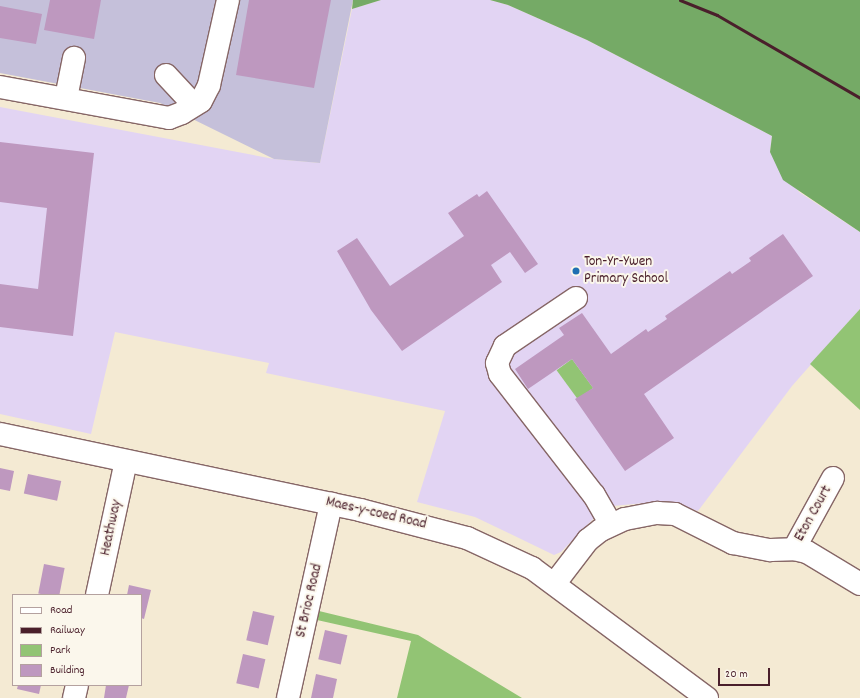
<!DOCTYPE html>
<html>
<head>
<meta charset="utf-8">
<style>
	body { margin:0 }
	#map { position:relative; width:860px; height:698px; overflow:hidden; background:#f4ead3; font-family:Dekko,sans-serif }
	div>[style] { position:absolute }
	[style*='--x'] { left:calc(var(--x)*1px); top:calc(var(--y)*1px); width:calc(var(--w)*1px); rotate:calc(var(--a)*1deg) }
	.built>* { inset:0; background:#e2d4f3 }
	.industrial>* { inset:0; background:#c5c0da }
	.green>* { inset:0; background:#92c474; transform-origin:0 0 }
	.forest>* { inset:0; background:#75aa66 }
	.building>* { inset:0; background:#be98bf; transform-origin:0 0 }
	.roads { filter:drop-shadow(1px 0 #866666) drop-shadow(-1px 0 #866666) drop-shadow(0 1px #866666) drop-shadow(0 -1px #866666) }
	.minor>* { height:22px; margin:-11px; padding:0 11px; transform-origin:11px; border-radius:11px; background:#fff }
	.rail>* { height:3px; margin:-1.5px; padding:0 1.5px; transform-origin:1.5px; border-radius:1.5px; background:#4a1f2b }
	.dots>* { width:11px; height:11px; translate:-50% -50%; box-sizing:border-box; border:2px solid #fbf7ec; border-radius:50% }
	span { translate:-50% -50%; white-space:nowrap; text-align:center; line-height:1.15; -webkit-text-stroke:4px #fbf7ec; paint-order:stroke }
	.poi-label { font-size:15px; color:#4a1f2b }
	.left { translate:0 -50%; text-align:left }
	.street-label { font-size:15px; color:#4a1f2b }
	.legend { position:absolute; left:12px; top:594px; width:130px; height:92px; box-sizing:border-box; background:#fbf7ec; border:1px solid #b4a19f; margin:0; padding:5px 7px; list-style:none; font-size:12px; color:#4a1f2b }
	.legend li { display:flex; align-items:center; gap:8px; height:20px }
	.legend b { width:20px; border:1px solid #b4a19f }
	.scale { position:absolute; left:718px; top:668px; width:52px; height:18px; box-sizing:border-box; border:2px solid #4a1f2b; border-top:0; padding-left:5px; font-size:12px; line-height:14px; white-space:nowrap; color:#4a1f2b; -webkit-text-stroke:3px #fbf7ec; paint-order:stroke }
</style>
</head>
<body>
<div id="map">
	<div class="built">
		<div style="clip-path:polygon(381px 0,490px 0,508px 5px,587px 40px,772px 136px,770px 152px,799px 192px,860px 232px,860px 309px,792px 386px,698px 511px,666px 501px,613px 506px,604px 496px,595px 517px,561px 552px,554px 555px,475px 517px,417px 502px,445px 411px,266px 373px,269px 363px,115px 332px,91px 434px,0 414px,0 107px,274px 159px,320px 163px,352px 9px)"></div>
	</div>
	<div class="industrial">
		<div style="clip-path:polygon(0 0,353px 0,320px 163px,274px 159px,160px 103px,0 73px)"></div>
	</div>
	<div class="green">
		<div style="clip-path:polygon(860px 309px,860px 410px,810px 364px)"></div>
		<div style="left:572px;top:359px;width:36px;height:19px;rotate:54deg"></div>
		<div style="clip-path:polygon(319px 611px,418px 635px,522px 698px,397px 698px,411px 641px,317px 620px)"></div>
	</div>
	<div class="forest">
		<div style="clip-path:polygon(353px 0,381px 0,352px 9px)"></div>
		<div style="clip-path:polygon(490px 0,860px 0,860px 232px,783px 180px,770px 152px,772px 136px,587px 40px,508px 5px)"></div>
	</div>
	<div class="building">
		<div style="clip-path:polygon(50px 0,101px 0,94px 39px,44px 30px)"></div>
		<div style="clip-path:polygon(249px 0,331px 0,314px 88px,236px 75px)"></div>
		<div style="clip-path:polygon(0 6px,42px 14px,36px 44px,0 38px)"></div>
		<div style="clip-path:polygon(0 142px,94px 153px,73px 336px,0 327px,0 284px,38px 289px,47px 208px,0 202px)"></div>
		<div style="clip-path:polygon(487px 191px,538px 264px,525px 273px,510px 252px,491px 265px,502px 282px,402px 351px,371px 310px,337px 251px,357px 238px,390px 286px,464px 236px,448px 213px,477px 194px,479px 197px)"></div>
		<div style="clip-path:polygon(783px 234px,813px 276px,644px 394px,674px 438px,625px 471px,575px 399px,593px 388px,572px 359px,528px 389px,515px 369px,564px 335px,559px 328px,582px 313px,611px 354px,646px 329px,648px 332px,667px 319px,665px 316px,730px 271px,732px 274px,751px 261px,749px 258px)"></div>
		<div style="clip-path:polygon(0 468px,14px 471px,10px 491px,0 489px)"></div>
		<div style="left:28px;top:474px;width:34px;height:20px;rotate:12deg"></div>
		<div style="left:44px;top:564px;width:21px;height:30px;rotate:11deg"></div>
		<div style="clip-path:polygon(129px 585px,151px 590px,144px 619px,141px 618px,141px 595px,127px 595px)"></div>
		<div style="left:253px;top:611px;width:22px;height:30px;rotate:13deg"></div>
		<div style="left:325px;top:630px;width:23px;height:30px;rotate:13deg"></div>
		<div style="left:243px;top:654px;width:23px;height:30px;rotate:13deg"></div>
		<div style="clip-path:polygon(316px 674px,337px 679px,333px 698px,311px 698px)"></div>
		<div style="clip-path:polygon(18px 685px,41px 685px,39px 694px,17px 689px)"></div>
		<div style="clip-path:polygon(106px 685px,129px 685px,126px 698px,104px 698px)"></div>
	</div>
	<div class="roads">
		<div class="minor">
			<div style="--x:166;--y:75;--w:41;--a:47"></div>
			<div style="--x:0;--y:87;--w:172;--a:10.4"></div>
			<div style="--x:169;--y:118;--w:14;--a:-21"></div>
			<div style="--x:182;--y:113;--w:22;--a:-32"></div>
			<div style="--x:201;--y:101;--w:18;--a:-63"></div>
			<div style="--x:209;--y:85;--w:87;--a:-77.4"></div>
			<div style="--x:66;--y:98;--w:41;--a:-78.7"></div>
			<div style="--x:576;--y:298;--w:86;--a:145.9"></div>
			<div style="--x:505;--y:346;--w:19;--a:115"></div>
			<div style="--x:497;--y:363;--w:11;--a:75"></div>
			<div style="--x:500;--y:374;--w:153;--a:52.2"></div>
			<div style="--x:594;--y:495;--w:34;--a:60"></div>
			<div style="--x:0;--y:434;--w:368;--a:11.9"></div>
			<div style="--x:360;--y:510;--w:111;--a:14.7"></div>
			<div style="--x:467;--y:538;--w:72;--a:24.8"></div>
			<div style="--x:532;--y:568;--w:218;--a:36.6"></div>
			<div style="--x:794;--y:549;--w:81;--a:-61.2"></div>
			<div style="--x:555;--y:583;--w:54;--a:-52.5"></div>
			<div style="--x:588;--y:540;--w:16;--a:-38"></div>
			<div style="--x:601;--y:530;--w:26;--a:-25"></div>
			<div style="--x:625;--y:519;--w:33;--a:-11"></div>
			<div style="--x:657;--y:513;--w:18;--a:3"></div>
			<div style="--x:675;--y:514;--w:65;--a:26.6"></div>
			<div style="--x:733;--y:543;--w:38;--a:11"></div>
			<div style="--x:770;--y:550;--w:24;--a:-2"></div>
			<div style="--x:794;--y:549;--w:13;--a:13"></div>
			<div style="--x:807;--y:552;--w:62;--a:31.1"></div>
			<div style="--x:97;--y:595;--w:137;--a:-77.8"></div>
			<div style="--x:74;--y:698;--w:13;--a:-77"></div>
			<div style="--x:288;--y:698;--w:199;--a:-77.5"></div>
		</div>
	</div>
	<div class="rail">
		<div style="--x:680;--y:0;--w:40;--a:22"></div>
		<div style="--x:717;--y:15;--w:165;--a:30.1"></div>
	</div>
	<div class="dots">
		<div style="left:576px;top:271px;background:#1f6fb2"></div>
	</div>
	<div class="poi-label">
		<span class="left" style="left:584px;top:271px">Ton-Yr-Ywen<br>Primary School</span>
	</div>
	<div class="street-label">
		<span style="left:376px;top:514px;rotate:13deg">Maes-y-coed Road</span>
		<span style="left:814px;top:514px;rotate:-61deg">Eton Court</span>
		<span style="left:112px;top:528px;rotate:-78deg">Heathway</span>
		<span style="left:310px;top:601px;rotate:-77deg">St Brioc Road</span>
	</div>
	<ul class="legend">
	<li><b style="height:5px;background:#fff"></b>Road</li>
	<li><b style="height:5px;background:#4a1f2b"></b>Railway</li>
	<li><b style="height:11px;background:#92c474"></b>Park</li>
	<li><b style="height:11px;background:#be98bf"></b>Building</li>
	</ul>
	<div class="scale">20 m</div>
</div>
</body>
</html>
